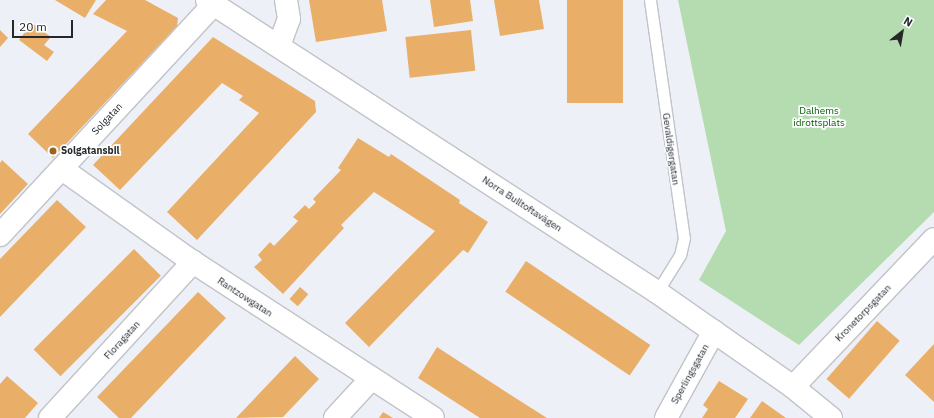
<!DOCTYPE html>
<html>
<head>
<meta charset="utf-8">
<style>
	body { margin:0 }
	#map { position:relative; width:934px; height:418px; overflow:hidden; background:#eef0f7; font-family:"IBM Plex Sans",sans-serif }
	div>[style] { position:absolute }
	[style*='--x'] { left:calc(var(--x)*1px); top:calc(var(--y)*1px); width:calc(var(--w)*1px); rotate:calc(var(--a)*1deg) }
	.green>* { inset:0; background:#b5dcb0 }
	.building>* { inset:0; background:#e9af69; transform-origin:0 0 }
	.roads { filter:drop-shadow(1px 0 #c1c3c9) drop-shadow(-1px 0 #c1c3c9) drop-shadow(0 1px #c1c3c9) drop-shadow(0 -1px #c1c3c9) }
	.service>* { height:11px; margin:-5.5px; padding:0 5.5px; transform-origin:5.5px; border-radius:5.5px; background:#fff }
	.minor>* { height:22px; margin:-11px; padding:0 11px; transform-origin:11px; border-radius:11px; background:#fff }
	.dots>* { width:11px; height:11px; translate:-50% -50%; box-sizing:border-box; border:2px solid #fdfeff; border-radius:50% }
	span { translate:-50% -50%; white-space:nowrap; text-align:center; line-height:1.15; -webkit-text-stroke:3.5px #fdfeff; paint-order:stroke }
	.park-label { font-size:10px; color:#035c00 }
	.street-label { font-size:10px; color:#262729 }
	.poi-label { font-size:10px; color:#262729; font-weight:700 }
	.left { translate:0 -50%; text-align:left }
	.north { position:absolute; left:882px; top:12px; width:40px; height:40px; -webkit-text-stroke:3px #fdfeff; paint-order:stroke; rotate:31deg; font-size:11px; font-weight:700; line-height:16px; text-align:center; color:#262729 }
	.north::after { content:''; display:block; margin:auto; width:14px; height:18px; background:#262729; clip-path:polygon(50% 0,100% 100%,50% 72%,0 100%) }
	.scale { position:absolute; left:12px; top:20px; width:61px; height:18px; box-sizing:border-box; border:2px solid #262729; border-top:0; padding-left:5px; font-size:12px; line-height:14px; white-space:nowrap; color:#262729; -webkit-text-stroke:3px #fdfeff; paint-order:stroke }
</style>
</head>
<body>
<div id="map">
	<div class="green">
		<div style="clip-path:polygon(678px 0,934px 0,934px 212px,799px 345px,699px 280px,726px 231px)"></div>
	</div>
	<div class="building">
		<div style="clip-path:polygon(55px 0,96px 0,85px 18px)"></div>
		<div style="clip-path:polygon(106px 0,145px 0,178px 18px,177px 26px,53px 158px,28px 134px,127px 31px,93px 14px)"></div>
		<div style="clip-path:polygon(309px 0,382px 0,387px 31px,316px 42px)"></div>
		<div style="clip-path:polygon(430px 0,470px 0,473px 21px,434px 27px)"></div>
		<div style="clip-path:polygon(494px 0,539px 0,544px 29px,500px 36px)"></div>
		<div style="left:567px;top:0;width:56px;height:103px"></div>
		<div style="clip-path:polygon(32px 23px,51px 37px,44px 45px,54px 52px,47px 61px,19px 40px)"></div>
		<div style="clip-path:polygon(0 30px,8px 38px,0 47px)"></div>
		<div style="left:471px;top:30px;width:41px;height:66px;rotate:84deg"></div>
		<div style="clip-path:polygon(213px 37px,315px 101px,316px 112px,197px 240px,167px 212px,259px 113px,239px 100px,243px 96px,222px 83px,120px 190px,93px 165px)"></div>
		<div style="clip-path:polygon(358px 138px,389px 157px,391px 154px,460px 200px,459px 203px,488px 222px,468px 253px,463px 250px,369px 347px,345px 323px,435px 231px,374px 192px,341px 225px,344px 228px,283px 294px,254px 267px,262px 260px,258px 255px,270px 242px,274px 246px,298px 221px,293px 217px,305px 205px,309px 209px,316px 202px,313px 199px,341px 170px,338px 168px)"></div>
		<div style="clip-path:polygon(2px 160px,28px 184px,0 214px,0 163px)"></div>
		<div style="clip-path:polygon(57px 200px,86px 227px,0 317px,0 259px)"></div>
		<div style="left:134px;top:249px;width:38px;height:142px;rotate:45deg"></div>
		<div style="left:526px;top:261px;width:150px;height:37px;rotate:34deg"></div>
		<div style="left:300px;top:287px;width:11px;height:16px;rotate:41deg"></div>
		<div style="clip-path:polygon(198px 292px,226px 318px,131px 418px,119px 418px,97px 397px)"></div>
		<div style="left:877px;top:321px;width:30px;height:77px;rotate:41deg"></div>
		<div style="clip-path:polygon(934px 344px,934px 402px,905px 375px)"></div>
		<div style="clip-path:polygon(437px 347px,503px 390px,547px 418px,480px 418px,418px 378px)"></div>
		<div style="clip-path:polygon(295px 356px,319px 379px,283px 417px,236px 418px)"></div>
		<div style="clip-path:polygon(7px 376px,38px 403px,25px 418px,0 418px,0 384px)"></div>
		<div style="clip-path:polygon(719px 381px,748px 399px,735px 418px,702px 418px,708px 409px,703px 405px)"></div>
		<div style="clip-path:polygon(762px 401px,786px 418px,750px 418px)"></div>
		<div style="clip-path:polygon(383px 412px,393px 418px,379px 418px)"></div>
	</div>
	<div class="roads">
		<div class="service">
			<div style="--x:650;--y:0;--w:240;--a:81.9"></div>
			<div style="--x:684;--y:238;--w:17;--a:103"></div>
			<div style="--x:680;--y:255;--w:44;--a:121.9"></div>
		</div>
		<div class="minor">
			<div style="--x:207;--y:0;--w:536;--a:32.98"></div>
			<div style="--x:657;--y:292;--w:166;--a:34.9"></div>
			<div style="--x:793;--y:387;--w:49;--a:39.2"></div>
			<div style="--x:279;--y:46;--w:29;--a:-70"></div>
			<div style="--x:289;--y:19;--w:19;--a:-99"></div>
			<div style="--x:62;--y:169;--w:161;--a:35.4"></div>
			<div style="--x:193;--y:262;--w:286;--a:33"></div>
			<div style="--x:0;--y:235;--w:315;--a:-47.2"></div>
			<div style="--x:793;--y:387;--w:204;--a:-46.4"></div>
			<div style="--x:50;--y:418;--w:212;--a:-47.5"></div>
			<div style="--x:335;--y:418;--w:53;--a:-47.3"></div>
			<div style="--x:666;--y:418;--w:99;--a:-61.1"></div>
		</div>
	</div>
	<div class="dots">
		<div style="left:53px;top:151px;background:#9c6420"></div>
	</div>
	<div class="park-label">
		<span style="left:819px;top:116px">Dalhems<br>idrottsplats</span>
	</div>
	<div class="street-label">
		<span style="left:107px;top:119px;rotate:-47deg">Solgatan</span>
		<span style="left:671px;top:149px;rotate:82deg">Gevaldigergatan</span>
		<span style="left:522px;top:204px;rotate:33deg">Norra Bulltoftavägen</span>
		<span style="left:245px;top:297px;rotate:33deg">Rantzowgatan</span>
		<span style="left:863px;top:313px;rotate:-46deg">Kronetorpsgatan</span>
		<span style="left:122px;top:340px;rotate:-48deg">Floragatan</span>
		<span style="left:690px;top:374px;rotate:-61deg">Sperlingsgatan</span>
	</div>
	<div class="poi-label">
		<span class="left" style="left:61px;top:151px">Solgatansbil</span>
	</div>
	<div class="north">N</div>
	<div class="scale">20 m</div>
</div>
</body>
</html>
